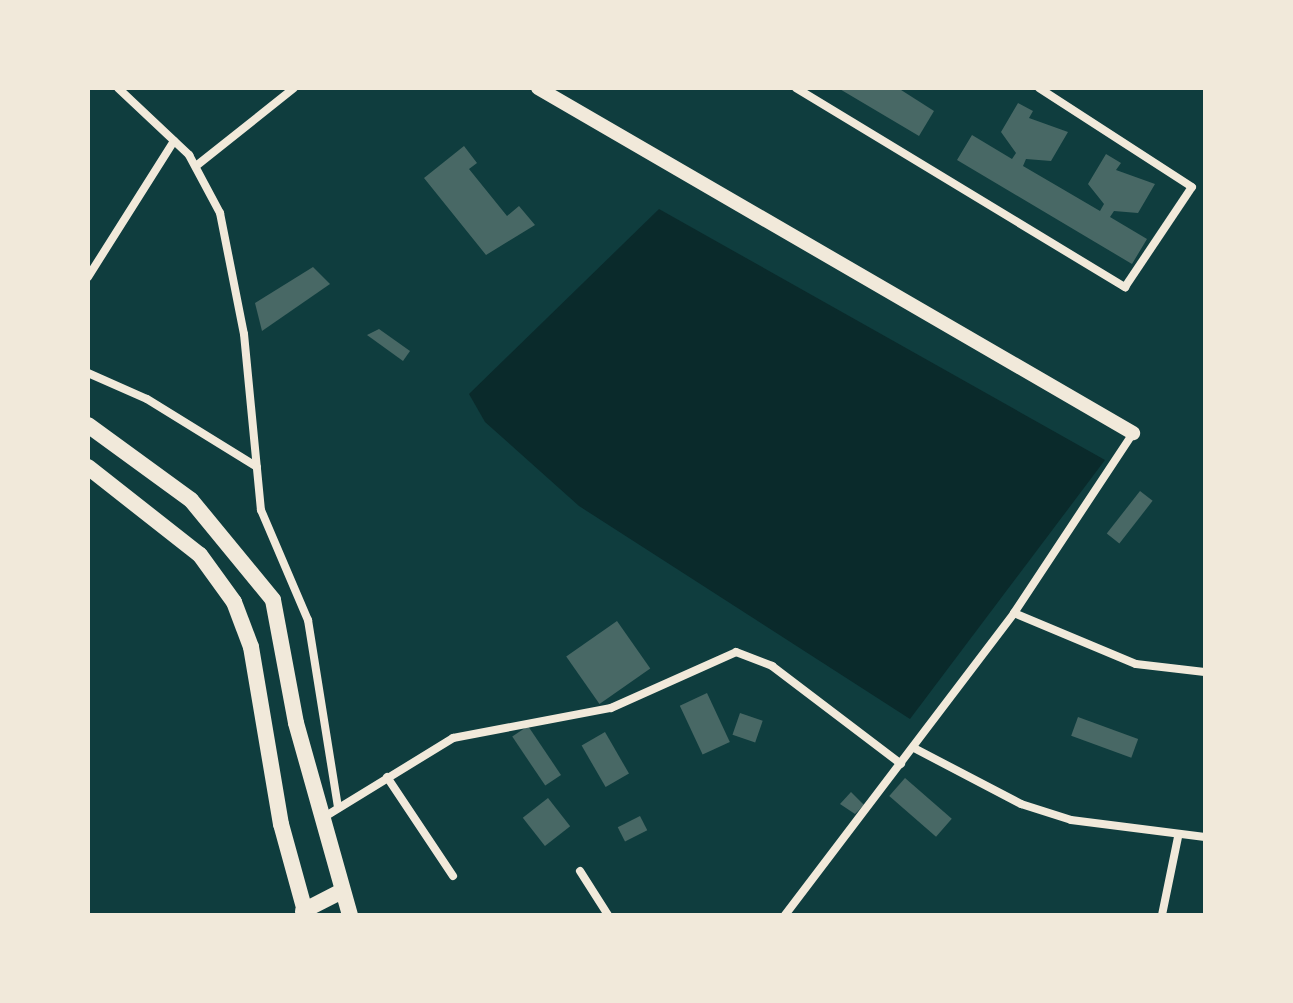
<!DOCTYPE html>
<html>
<head>
<meta charset="utf-8">
<style>
	body { margin:0 }
	#map { position:relative; width:1293px; height:1003px; overflow:hidden; background:#0f3d3e; font-family:Manrope,sans-serif }
	div>[style] { position:absolute }
	[style*='--x'] { left:calc(var(--x)*1px); top:calc(var(--y)*1px); width:calc(var(--w)*1px); rotate:calc(var(--a)*1deg) }
	.water>* { inset:0; background:#0a2a2b }
	.building>* { inset:0; background:#486865; transform-origin:0 0 }
	.minor>* { height:8px; margin:-4px; padding:0 4px; transform-origin:4px; border-radius:4px; background:#f1e9da }
	.tertiary>* { height:14px; margin:-7px; padding:0 7px; transform-origin:7px; border-radius:7px; background:#f1e9da }
	.secondary>* { height:16px; margin:-8px; padding:0 8px; transform-origin:8px; border-radius:8px; background:#f1e9da }
	span { translate:-50% -50%; white-space:nowrap; text-align:center; line-height:1.15; -webkit-text-stroke:6px #f1e9da; paint-order:stroke }
	.frame { position:absolute; inset:0; border:90px solid #f1e9da; pointer-events:none }
</style>
</head>
<body>
<div id="map">
	<div class="water">
		<div style="clip-path:polygon(659px 209px,1105px 460px,910px 719px,579px 506px,485px 422px,469px 394px)"></div>
	</div>
	<div class="building">
		<div style="clip-path:polygon(838px 88px,898px 88px,934px 111px,919px 136px)"></div>
		<div style="clip-path:polygon(1018px 103px,1033px 111px,1029px 118px,1068px 132px,1051px 161px,1026px 159px,1023px 166px,1059px 187px,1100px 211px,1104px 204px,1088px 184px,1106px 154px,1121px 163px,1116px 170px,1155px 184px,1138px 213px,1114px 211px,1110px 217px,1147px 239px,1132px 264px,957px 160px,972px 135px,1012px 159px,1016px 153px,1001px 132px)"></div>
		<div style="clip-path:polygon(464px 146px,477px 163px,469px 169px,507px 216px,519px 206px,535px 225px,486px 255px,424px 178px)"></div>
		<div style="clip-path:polygon(313px 267px,330px 284px,262px 331px,255px 303px)"></div>
		<div style="clip-path:polygon(379px 329px,410px 351px,403px 361px,367px 335px)"></div>
		<div style="left:1140px;top:491px;width:16px;height:54px;rotate:38deg"></div>
		<div style="left:617px;top:621px;width:58px;height:62px;rotate:55deg"></div>
		<div style="left:707px;top:693px;width:54px;height:30px;rotate:65deg"></div>
		<div style="left:740px;top:713px;width:24px;height:23px;rotate:19deg"></div>
		<div style="left:1078px;top:717px;width:64px;height:20px;rotate:20deg"></div>
		<div style="left:528px;top:726px;width:59px;height:19px;rotate:56deg"></div>
		<div style="left:605px;top:732px;width:48px;height:27px;rotate:60deg"></div>
		<div style="left:905px;top:778px;width:62px;height:24px;rotate:41deg"></div>
		<div style="clip-path:polygon(851px 792px,864px 805px,855px 814px,840px 804px)"></div>
		<div style="left:548px;top:798px;width:36px;height:32px;rotate:52deg"></div>
		<div style="left:640px;top:816px;width:16px;height:25px;rotate:63deg"></div>
	</div>
	<div class="minor">
		<div style="--x:118;--y:88;--w:98;--a:43.3"></div>
		<div style="--x:189;--y:155;--w:66;--a:61.9"></div>
		<div style="--x:220;--y:213;--w:123;--a:78.8"></div>
		<div style="--x:244;--y:334;--w:177;--a:84.5"></div>
		<div style="--x:261;--y:510;--w:120;--a:66.9"></div>
		<div style="--x:308;--y:620;--w:190;--a:80.9"></div>
		<div style="--x:796;--y:88;--w:385;--a:31.2"></div>
		<div style="--x:1125;--y:287;--w:120;--a:-56.2"></div>
		<div style="--x:1192;--y:187;--w:182;--a:-147.1"></div>
		<div style="--x:196;--y:166;--w:125;--a:-38.5"></div>
		<div style="--x:88;--y:277;--w:161;--a:-57.7"></div>
		<div style="--x:88;--y:373;--w:64;--a:23.8"></div>
		<div style="--x:147;--y:399;--w:129;--a:31.7"></div>
		<div style="--x:1014;--y:613;--w:132;--a:22.7"></div>
		<div style="--x:1136;--y:664;--w:69;--a:6.6"></div>
		<div style="--x:914;--y:748;--w:121;--a:27.6"></div>
		<div style="--x:1021;--y:804;--w:52;--a:17.7"></div>
		<div style="--x:1071;--y:820;--w:135;--a:7.2"></div>
		<div style="--x:387;--y:777;--w:119;--a:56.3"></div>
		<div style="--x:321;--y:819;--w:155;--a:-31.5"></div>
		<div style="--x:453;--y:738;--w:161;--a:-10.8"></div>
		<div style="--x:611;--y:708;--w:137;--a:-24.1"></div>
		<div style="--x:736;--y:652;--w:39;--a:21"></div>
		<div style="--x:772;--y:666;--w:162;--a:37.2"></div>
		<div style="--x:580;--y:871;--w:52;--a:57.5"></div>
		<div style="--x:785;--y:915;--w:379;--a:-52.8"></div>
		<div style="--x:1014;--y:613;--w:216;--a:-56.5"></div>
		<div style="--x:1162;--y:915;--w:80;--a:-78.4"></div>
	</div>
	<div class="tertiary">
		<div style="--x:538;--y:88;--w:688;--a:30.11"></div>
	</div>
	<div class="secondary">
		<div style="--x:88;--y:425;--w:127;--a:36.1"></div>
		<div style="--x:191;--y:500;--w:129;--a:50.6"></div>
		<div style="--x:273;--y:600;--w:125;--a:79.4"></div>
		<div style="--x:296;--y:723;--w:199;--a:74.3"></div>
		<div style="--x:88;--y:467;--w:142;--a:38.2"></div>
		<div style="--x:200;--y:555;--w:58;--a:54.1"></div>
		<div style="--x:234;--y:602;--w:48;--a:69.3"></div>
		<div style="--x:251;--y:647;--w:180;--a:80.4"></div>
		<div style="--x:281;--y:824;--w:94;--a:74.6"></div>
		<div style="--x:303;--y:911;--w:42;--a:-27.2"></div>
	</div>
	<div class="frame"></div>
</div>
</body>
</html>
